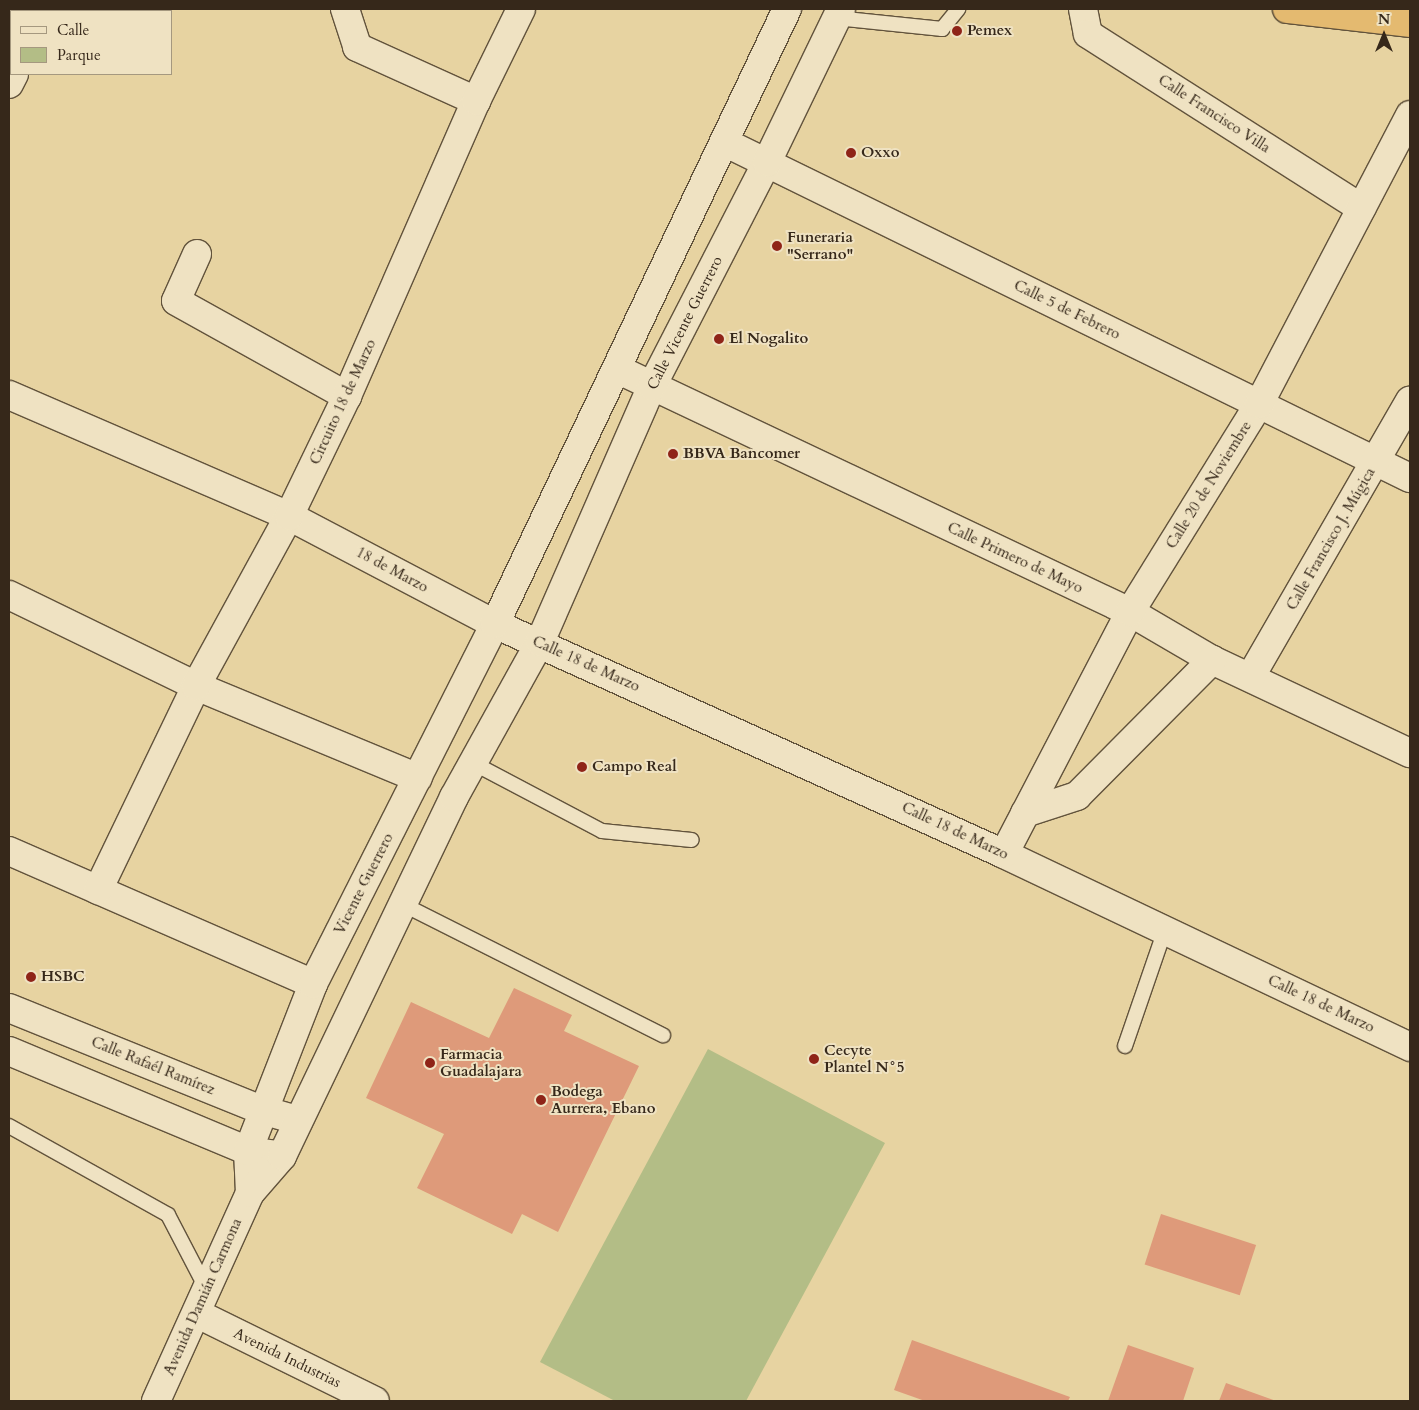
<!DOCTYPE html>
<html>
<head>
<meta charset="utf-8">
<style>
	body { margin:0 }
	#map { position:relative; width:1419px; height:1410px; overflow:hidden; background:#e7d3a1; font-family:Cardo,serif }
	div>[style] { position:absolute }
	[style*='--x'] { left:calc(var(--x)*1px); top:calc(var(--y)*1px); width:calc(var(--w)*1px); rotate:calc(var(--a)*1deg) }
	.green>* { inset:0; background:#b3bd86 }
	.building>* { inset:0; background:#de9a7a; transform-origin:0 0 }
	.roads { filter:drop-shadow(1px 0 #62533c) drop-shadow(-1px 0 #62533c) drop-shadow(0 1px #62533c) drop-shadow(0 -1px #62533c) }
	.lane>* { height:14px; margin:-7px; padding:0 7px; transform-origin:7px; border-radius:7px; background:#efe2c2 }
	.street>* { height:28px; margin:-14px; padding:0 14px; transform-origin:14px; border-radius:14px; background:#efe2c2 }
	.secondary>* { height:28px; margin:-14px; padding:0 14px; transform-origin:14px; border-radius:14px; background:#efe2c2 }
	.highway>* { height:28px; margin:-14px; padding:0 14px; transform-origin:14px; border-radius:14px; background:#e4ba70 }
	.dots>* { width:14px; height:14px; translate:-50% -50%; box-sizing:border-box; border:2px solid #efe2c2; border-radius:50% }
	span { translate:-50% -50%; white-space:nowrap; text-align:center; line-height:1.15; -webkit-text-stroke:4px #efe2c2; paint-order:stroke }
	.poi-label { font-size:15px; color:#36281a; font-weight:700 }
	.left { translate:0 -50%; text-align:left }
	.street-label { font-size:15px; color:#36281a }
	.frame { position:absolute; inset:0; border:10px solid #36281a; pointer-events:none }
	.legend { position:absolute; left:10px; top:10px; width:162px; height:65px; box-sizing:border-box; background:#efe2c2; border:1px solid #a5987f; margin:0; padding:6px 9px; list-style:none; font-size:15px; color:#36281a }
	.legend li { display:flex; align-items:center; gap:10px; height:25px }
	.legend b { width:25px; border:1px solid #a5987f }
	.north { position:absolute; left:1359px; top:10px; width:50px; height:50px; -webkit-text-stroke:4px #efe2c2; paint-order:stroke; rotate:0deg; font-size:14px; font-weight:700; line-height:20px; text-align:center; color:#36281a }
	.north::after { content:''; display:block; margin:auto; width:18px; height:22px; background:#36281a; clip-path:polygon(50% 0,100% 100%,50% 72%,0 100%) }
</style>
</head>
<body>
<div id="map">
	<div class="green">
		<div style="clip-path:polygon(708px 1049px,885px 1143px,746px 1401px,615px 1401px,540px 1362px)"></div>
	</div>
	<div class="building">
		<div style="clip-path:polygon(514px 988px,572px 1015px,564px 1031px,639px 1066px,558px 1232px,522px 1214px,512px 1234px,417px 1188px,444px 1134px,366px 1098px,411px 1002px,489px 1038px)"></div>
		<div style="left:1161px;top:1214px;width:100px;height:53px;rotate:18deg"></div>
		<div style="clip-path:polygon(912px 1340px,1070px 1397px,1068px 1401px,925px 1401px,894px 1390px)"></div>
		<div style="clip-path:polygon(1128px 1345px,1194px 1368px,1183px 1401px,1108px 1401px)"></div>
		<div style="clip-path:polygon(1226px 1383px,1276px 1401px,1219px 1401px)"></div>
	</div>
	<div class="roads">
		<div class="lane">
			<div style="--x:836;--y:18;--w:107;--a:5.9"></div>
			<div style="--x:942;--y:29;--w:26;--a:-51"></div>
			<div style="--x:473;--y:763;--w:146;--a:27.8"></div>
			<div style="--x:602;--y:831;--w:90;--a:5.7"></div>
			<div style="--x:404;--y:905;--w:290;--a:26.7"></div>
			<div style="--x:1125;--y:1046;--w:123;--a:-71"></div>
			<div style="--x:9;--y:1126;--w:182;--a:29.2"></div>
			<div style="--x:168;--y:1215;--w:85;--a:62.5"></div>
		</div>
		<div class="street">
			<div style="--x:345;--y:9;--w:40;--a:72"></div>
			<div style="--x:357;--y:47;--w:131;--a:24.4"></div>
			<div style="--x:1083;--y:9;--w:25;--a:79"></div>
			<div style="--x:1088;--y:34;--w:324;--a:32.5"></div>
			<div style="--x:43;--y:11;--w:2;--a:-63"></div>
			<div style="--x:9;--y:84;--w:11;--a:-63"></div>
			<div style="--x:724;--y:142;--w:764;--a:26.1"></div>
			<div style="--x:197;--y:254;--w:51;--a:114.1"></div>
			<div style="--x:176;--y:301;--w:196;--a:29.1"></div>
			<div style="--x:617;--y:369;--w:568;--a:25.35"></div>
			<div style="--x:1130;--y:612;--w:95;--a:30.3"></div>
			<div style="--x:1212;--y:660;--w:219;--a:25.2"></div>
			<div style="--x:9;--y:395;--w:305;--a:23.4"></div>
			<div style="--x:289;--y:516;--w:233;--a:27.7"></div>
			<div style="--x:495;--y:624;--w:559;--a:24.32"></div>
			<div style="--x:1004;--y:854;--w:450;--a:25.4"></div>
			<div style="--x:9;--y:595;--w:208;--a:25.9"></div>
			<div style="--x:196;--y:686;--w:240;--a:22.5"></div>
			<div style="--x:1251;--y:676;--w:318;--a:-60"></div>
			<div style="--x:1025;--y:813;--w:55;--a:-18.1"></div>
			<div style="--x:1077;--y:796;--w:192;--a:-45.2"></div>
			<div style="--x:9;--y:851;--w:332;--a:23.6"></div>
			<div style="--x:1004;--y:854;--w:273;--a:-62.5"></div>
			<div style="--x:1130;--y:612;--w:245;--a:-58.2"></div>
			<div style="--x:1259;--y:404;--w:326;--a:-62.4"></div>
			<div style="--x:98;--y:890;--w:226;--a:-64.3"></div>
			<div style="--x:196;--y:686;--w:194;--a:-61.3"></div>
			<div style="--x:289;--y:516;--w:133;--a:-64.2"></div>
			<div style="--x:347;--y:396;--w:322;--a:-66.4"></div>
			<div style="--x:476;--y:101;--w:102;--a:-63.9"></div>
			<div style="--x:9;--y:1008;--w:273;--a:22"></div>
			<div style="--x:262;--y:1110;--w:37;--a:16"></div>
			<div style="--x:9;--y:1051;--w:259;--a:22.7"></div>
			<div style="--x:248;--y:1151;--w:34;--a:8"></div>
			<div style="--x:198;--y:1314;--w:197;--a:26.2"></div>
		</div>
		<div class="secondary">
			<div style="--x:250;--y:1193;--w:42;--a:-92.7"></div>
			<div style="--x:248;--y:1151;--w:179;--a:-68.7"></div>
			<div style="--x:313;--y:984;--w:403;--a:-63.2"></div>
			<div style="--x:495;--y:624;--w:681;--a:-64.6"></div>
			<div style="--x:156;--y:1401;--w:228;--a:-65.7"></div>
			<div style="--x:250;--y:1193;--w:49;--a:-49.1"></div>
			<div style="--x:282;--y:1156;--w:398;--a:-64.4"></div>
			<div style="--x:454;--y:797;--w:177;--a:-61"></div>
			<div style="--x:540;--y:642;--w:279;--a:-66.4"></div>
			<div style="--x:652;--y:386;--w:252;--a:-62.8"></div>
			<div style="--x:767;--y:162;--w:170;--a:-64.2"></div>
		</div>
		<div class="highway">
			<div style="--x:1287;--y:9;--w:124;--a:6.5"></div>
		</div>
	</div>
	<div class="dots">
		<div style="left:957px;top:31px;background:#8f2418"></div>
		<div style="left:851px;top:153px;background:#8f2418"></div>
		<div style="left:777px;top:246px;background:#8f2418"></div>
		<div style="left:719px;top:339px;background:#8f2418"></div>
		<div style="left:673px;top:454px;background:#8f2418"></div>
		<div style="left:582px;top:767px;background:#8f2418"></div>
		<div style="left:31px;top:977px;background:#8f2418"></div>
		<div style="left:814px;top:1059px;background:#8f2418"></div>
		<div style="left:430px;top:1063px;background:#8f2418"></div>
		<div style="left:541px;top:1100px;background:#8f2418"></div>
	</div>
	<div class="poi-label">
		<span class="left" style="left:967px;top:31px">Pemex</span>
		<span class="left" style="left:861px;top:153px">Oxxo</span>
		<span class="left" style="left:787px;top:246px">Funeraria<br>"Serrano"</span>
		<span class="left" style="left:729px;top:339px">El Nogalito</span>
		<span class="left" style="left:683px;top:454px">BBVA Bancomer</span>
		<span class="left" style="left:592px;top:767px">Campo Real</span>
		<span class="left" style="left:41px;top:977px">HSBC</span>
		<span class="left" style="left:824px;top:1059px">Cecyte<br>Plantel N°5</span>
		<span class="left" style="left:440px;top:1063px">Farmacia<br>Guadalajara</span>
		<span class="left" style="left:551px;top:1100px">Bodega<br>Aurrera, Ebano</span>
	</div>
	<div class="street-label">
		<span style="left:1214px;top:114px;rotate:33deg">Calle Francisco Villa</span>
		<span style="left:1067px;top:310px;rotate:26deg">Calle 5 de Febrero</span>
		<span style="left:685px;top:323px;rotate:-63deg">Calle Vicente Guerrero</span>
		<span style="left:343px;top:402px;rotate:-65deg">Circuito 18 de Marzo</span>
		<span style="left:1209px;top:485px;rotate:-58deg">Calle 20 de Noviembre</span>
		<span style="left:1331px;top:539px;rotate:-60deg">Calle Francisco J. Múgica</span>
		<span style="left:1015px;top:558px;rotate:25deg">Calle Primero de Mayo</span>
		<span style="left:392px;top:570px;rotate:28deg">18 de Marzo</span>
		<span style="left:586px;top:664px;rotate:24deg">Calle 18 de Marzo</span>
		<span style="left:955px;top:831px;rotate:25deg">Calle 18 de Marzo</span>
		<span style="left:364px;top:884px;rotate:-63deg">Vicente Guerrero</span>
		<span style="left:1321px;top:1004px;rotate:25deg">Calle 18 de Marzo</span>
		<span style="left:153px;top:1066px;rotate:22deg">Calle Rafaél Ramírez</span>
		<span style="left:203px;top:1297px;rotate:-66deg">Avenida Damián Carmona</span>
		<span style="left:287px;top:1358px;rotate:26deg">Avenida Industrias</span>
	</div>
	<div class="frame"></div>
	<ul class="legend">
	<li><b style="height:6px;background:#efe2c2"></b>Calle</li>
	<li><b style="height:14px;background:#b3bd86"></b>Parque</li>
	</ul>
	<div class="north">N</div>
</div>
</body>
</html>
